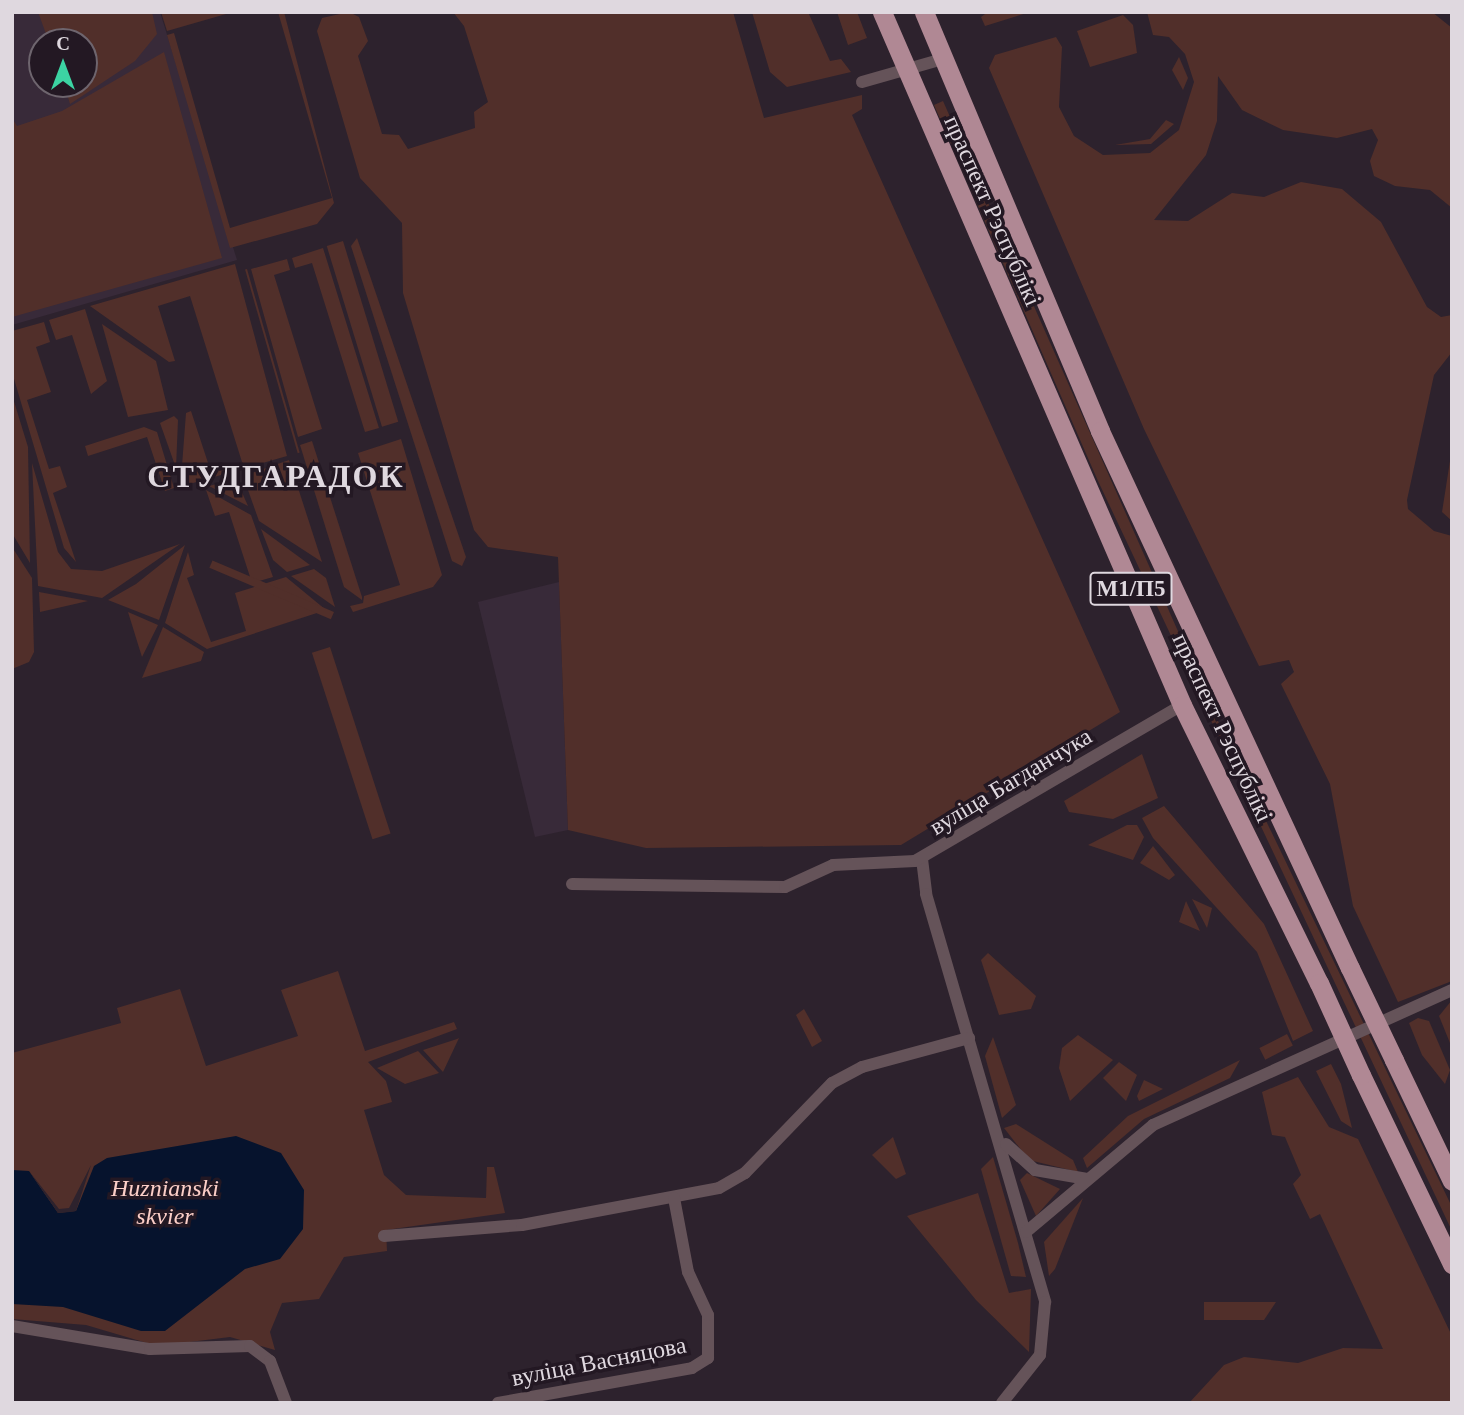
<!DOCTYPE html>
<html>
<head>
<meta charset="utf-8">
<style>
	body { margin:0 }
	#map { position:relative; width:1464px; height:1415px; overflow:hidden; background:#2d222d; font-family:"Times New Roman",serif }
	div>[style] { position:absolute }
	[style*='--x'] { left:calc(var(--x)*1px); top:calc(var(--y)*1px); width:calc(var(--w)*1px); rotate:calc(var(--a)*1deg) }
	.built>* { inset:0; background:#382a39 }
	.green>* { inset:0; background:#512f2a; transform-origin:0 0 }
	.water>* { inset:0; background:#06132d }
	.pier>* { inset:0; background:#2d222d }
	.minor>* { height:12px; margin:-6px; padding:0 6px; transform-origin:6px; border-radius:6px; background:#655359 }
	.trunk>* { height:19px; margin:-9.5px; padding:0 9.5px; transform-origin:9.5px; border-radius:9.5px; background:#b08894 }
	.trunk-bridge>* { height:19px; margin:-9.5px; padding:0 9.5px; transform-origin:9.5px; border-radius:9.5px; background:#b08894 }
	span { translate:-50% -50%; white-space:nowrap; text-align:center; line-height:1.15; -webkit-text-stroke:7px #231823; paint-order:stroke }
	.shield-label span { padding:2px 5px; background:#231823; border:2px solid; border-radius:5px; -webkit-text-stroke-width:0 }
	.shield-label { font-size:23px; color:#dfd8df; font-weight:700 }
	.street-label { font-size:24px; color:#dfd8df }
	.park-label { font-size:24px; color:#fccfc8; font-style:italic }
	.district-label { font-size:32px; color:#dfd8df; font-weight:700; letter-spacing:2px }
	.frame { position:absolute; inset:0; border:14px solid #dfd8df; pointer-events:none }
	.north { position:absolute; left:28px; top:28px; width:70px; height:70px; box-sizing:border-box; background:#231823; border:2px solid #6e656e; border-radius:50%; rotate:0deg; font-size:19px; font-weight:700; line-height:28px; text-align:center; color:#dfd8df }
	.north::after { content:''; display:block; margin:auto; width:24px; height:32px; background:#3cd4a3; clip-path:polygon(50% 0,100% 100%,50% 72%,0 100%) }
</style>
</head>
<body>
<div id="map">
	<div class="built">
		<div style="clip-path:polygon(evenodd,12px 12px,160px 12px,237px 260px,12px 325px,12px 12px,42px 42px,84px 42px,84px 84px,42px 84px,42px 42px)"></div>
		<div style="clip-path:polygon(559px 582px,568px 830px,535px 837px,478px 602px)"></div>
	</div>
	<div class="green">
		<div style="clip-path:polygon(38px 12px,152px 12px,157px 34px,135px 61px,70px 104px,64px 84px,84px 84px,84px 42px,49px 42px)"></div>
		<div style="clip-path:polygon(161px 12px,233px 12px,167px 31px)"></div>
		<div style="clip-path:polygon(278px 12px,284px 12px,334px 203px,317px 224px,230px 248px,167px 35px,174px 33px,230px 228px,332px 198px)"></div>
		<div style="clip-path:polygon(349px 12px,359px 17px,368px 41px,358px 56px,382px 134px,399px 135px,408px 149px,475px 128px,474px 112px,488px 102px,464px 26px,453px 12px,733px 12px,764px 118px,862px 95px,862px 109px,852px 115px,1120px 712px,901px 845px,646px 848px,568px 830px,558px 557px,488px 547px,474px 530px,403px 293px,402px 223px,360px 178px,317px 31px,322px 18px)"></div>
		<div style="clip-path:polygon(752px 12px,808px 12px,830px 61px,841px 59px,851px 72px,787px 87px,770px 72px)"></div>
		<div style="clip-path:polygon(837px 12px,857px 12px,867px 38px,848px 45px)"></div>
		<div style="clip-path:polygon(988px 12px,1030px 12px,985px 26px,981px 17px)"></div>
		<div style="clip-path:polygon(1147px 12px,1432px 12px,1452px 28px,1452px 208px,1430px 190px,1395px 186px,1374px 176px,1370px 161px,1378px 140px,1372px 129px,1337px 138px,1283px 130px,1242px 110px,1218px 76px,1217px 121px,1206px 155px,1154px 220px,1188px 221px,1232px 193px,1264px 197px,1301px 182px,1342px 189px,1381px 222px,1427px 307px,1441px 317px,1452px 315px,1452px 352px,1434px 375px,1407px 500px,1408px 509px,1434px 531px,1452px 536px,1452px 981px,1398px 1002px,1353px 906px,1330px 784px,1281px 684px,1294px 672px,1289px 660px,1259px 666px,1144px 429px,989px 68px,995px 55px,1056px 37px,1062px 47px,1059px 107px,1074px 136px,1103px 155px,1150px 153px,1179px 130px,1194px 82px,1185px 54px,1169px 37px,1153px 35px)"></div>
		<div style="clip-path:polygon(1123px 15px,1133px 25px,1137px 53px,1090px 67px,1077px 31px)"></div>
		<div style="clip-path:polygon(164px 52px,222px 258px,12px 317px,12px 118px,17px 126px,62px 111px)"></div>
		<div style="clip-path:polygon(1179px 57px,1188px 78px,1183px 90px,1172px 70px)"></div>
		<div style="clip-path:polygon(943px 101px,1216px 717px,1452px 1207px,1452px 1231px,1098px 481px,934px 105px)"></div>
		<div style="clip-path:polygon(1166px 120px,1174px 124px,1151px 144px,1115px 145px,1150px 139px)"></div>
		<div style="clip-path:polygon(357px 238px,466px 557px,462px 566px,452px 561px,351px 246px)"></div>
		<div style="left:343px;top:241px;width:189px;height:17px;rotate:73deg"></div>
		<div style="clip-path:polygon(323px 248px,379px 428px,365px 432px,312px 263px,295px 268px,292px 258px)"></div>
		<div style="clip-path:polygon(287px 259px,290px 270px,274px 275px,322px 429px,298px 437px,251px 269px)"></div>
		<div style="clip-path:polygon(235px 264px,287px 456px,186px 485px,181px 479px,186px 413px,191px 411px,211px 472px,242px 462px,190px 296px,158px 306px,175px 361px,169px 362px,90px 306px)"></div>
		<div style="left:247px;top:269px;width:191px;height:2px;rotate:74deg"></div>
		<div style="clip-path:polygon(85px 309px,107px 381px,91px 394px,72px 335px,56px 340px,49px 320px)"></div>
		<div style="clip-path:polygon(44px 322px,50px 342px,36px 347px,51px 392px,27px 400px,49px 469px,60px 466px,67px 487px,53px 493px,76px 562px,64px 548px,12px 372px,12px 331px)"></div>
		<div style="clip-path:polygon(102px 324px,156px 361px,168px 410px,128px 417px)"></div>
		<div style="clip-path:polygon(12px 395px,28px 447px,30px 563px,12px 533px)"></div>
		<div style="clip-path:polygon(174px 416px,178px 420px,176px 468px,160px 423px)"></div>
		<div style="clip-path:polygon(144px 427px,157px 432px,174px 488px,165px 491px,147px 437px,88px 456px,85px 446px)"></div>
		<div style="clip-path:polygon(401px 439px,442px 575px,433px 587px,353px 612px,350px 606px,363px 603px,364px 596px,400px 585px,358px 453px)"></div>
		<div style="clip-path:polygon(312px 441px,362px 597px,362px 600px,344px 587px,300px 445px)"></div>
		<div style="clip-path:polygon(1452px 448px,1452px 521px,1442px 512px)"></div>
		<div style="clip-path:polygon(289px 460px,322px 562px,259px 521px,243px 476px)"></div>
		<div style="clip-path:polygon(32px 463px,58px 552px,71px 569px,102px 571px,180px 544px,102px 598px,38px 586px)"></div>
		<div style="clip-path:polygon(236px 479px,248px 506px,209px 486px)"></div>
		<div style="clip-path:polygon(206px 490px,251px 515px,273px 577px,252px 583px,229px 512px,215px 516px)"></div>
		<div style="clip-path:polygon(261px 529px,310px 565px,287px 572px,273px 560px)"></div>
		<div style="clip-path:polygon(185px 545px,159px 620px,108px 600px,136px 584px)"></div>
		<div style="clip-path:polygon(12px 547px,32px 578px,34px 652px,29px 662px,12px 669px)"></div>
		<div style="clip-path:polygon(188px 552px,194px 575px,187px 578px,211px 642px,246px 631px,235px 593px,286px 577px,326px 610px,207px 649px,165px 623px)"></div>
		<div style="clip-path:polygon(314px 569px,326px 578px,335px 607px,291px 576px)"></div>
		<div style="clip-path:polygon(39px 592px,88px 601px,40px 612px)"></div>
		<div style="clip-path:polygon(128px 612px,158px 625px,142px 657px)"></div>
		<div style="left:334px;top:612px;width:8px;height:132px;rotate:113deg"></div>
		<div style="clip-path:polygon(163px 627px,204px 652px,201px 661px,142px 678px)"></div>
		<div style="left:330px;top:647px;width:196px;height:19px;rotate:72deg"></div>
		<div style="clip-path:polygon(1142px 754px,1158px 798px,1113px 819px,1069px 812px,1064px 801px)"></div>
		<div style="clip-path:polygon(1164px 806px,1264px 924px,1313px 1031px,1293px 1041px,1257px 952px,1153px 838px,1142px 818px)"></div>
		<div style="clip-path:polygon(1127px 825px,1137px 825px,1144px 837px,1133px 860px,1088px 845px)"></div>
		<div style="clip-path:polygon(1153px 846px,1175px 875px,1169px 880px,1140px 863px)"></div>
		<div style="clip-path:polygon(1192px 899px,1212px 908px,1207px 928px)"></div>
		<div style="clip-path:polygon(1186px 901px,1200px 931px,1179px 922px)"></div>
		<div style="clip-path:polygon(988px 953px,1036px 996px,1031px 1009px,999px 1015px,981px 960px)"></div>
		<div style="clip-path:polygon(338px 971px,365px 1051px,454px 1022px,457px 1029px,368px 1062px,386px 1081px,392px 1102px,364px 1110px,384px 1175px,406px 1195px,486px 1198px,487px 1167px,494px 1167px,505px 1213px,386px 1230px,387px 1251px,344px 1257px,319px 1299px,282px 1303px,270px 1332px,275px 1350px,230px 1337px,157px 1346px,86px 1325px,12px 1319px,12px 1053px,121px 1023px,117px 1008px,180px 989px,206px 1066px,298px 1036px,281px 990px)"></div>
		<div style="clip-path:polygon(1452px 1000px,1452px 1048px,1439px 1016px)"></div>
		<div style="clip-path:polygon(804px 1009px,822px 1041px,812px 1047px,796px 1015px)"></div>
		<div style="clip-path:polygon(1418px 1018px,1429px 1021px,1450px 1070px,1445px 1084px,1422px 1055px,1409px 1023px)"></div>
		<div style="left:1287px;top:1034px;width:13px;height:31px;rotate:63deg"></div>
		<div style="clip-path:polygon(1078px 1035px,1113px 1060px,1070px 1101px,1059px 1068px,1062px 1048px)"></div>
		<div style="clip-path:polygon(993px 1037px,1016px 1105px,1002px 1118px,985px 1056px)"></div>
		<div style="clip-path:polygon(459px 1038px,443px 1072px,423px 1050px,457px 1039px)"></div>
		<div style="clip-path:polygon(418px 1051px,439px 1073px,405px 1084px,377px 1068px)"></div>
		<div style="clip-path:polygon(1240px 1060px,1230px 1078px,1144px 1119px,1087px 1168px,1083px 1158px,1128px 1116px)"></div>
		<div style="clip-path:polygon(1119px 1062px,1137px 1075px,1126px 1101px,1103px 1078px)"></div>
		<div style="clip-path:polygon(1331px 1064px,1341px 1084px,1352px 1128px,1341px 1121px,1316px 1071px)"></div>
		<div style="clip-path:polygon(1298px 1077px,1329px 1127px,1358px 1139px,1452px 1336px,1452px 1403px,1189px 1403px,1224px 1365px,1244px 1357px,1298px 1363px,1343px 1348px,1383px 1349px,1320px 1214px,1310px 1219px,1293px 1184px,1301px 1175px,1285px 1137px,1272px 1135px,1262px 1092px)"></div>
		<div style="clip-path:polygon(1144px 1080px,1163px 1089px,1139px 1101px,1137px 1096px)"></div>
		<div style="clip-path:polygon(1016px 1124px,1073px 1160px,1078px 1172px,1029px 1160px,1004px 1128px)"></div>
		<div style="clip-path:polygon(893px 1137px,906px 1174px,896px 1179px,872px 1155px)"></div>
		<div style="clip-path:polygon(993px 1157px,1018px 1243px,1026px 1277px,1011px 1276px,981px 1169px)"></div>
		<div style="clip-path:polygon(1027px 1173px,1060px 1189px,1036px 1216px,1020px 1180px)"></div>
		<div style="clip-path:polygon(978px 1193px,1009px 1293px,1031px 1289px,1029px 1352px,976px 1300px,907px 1216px)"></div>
		<div style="clip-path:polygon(1083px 1198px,1055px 1269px,1049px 1276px,1044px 1242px)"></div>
		<div style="clip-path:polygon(1204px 1302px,1276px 1302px,1264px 1320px,1204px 1320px)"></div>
	</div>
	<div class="water">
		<div style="clip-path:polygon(236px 1136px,281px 1153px,304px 1190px,303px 1229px,280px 1259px,245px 1269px,165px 1331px,141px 1331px,63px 1307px,12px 1304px,12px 1170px,29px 1171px,58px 1213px,76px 1211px,94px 1166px,107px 1158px)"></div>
	</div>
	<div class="pier">
		<div style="clip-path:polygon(91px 1165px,76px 1211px,70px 1212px,58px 1213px,29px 1171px,59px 1209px,69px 1208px)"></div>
	</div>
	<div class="minor">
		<div style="--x:862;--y:82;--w:84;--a:-15.9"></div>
		<div style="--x:922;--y:859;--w:35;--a:83"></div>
		<div style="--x:926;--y:894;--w:425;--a:73.7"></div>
		<div style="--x:1045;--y:1302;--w:53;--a:95.4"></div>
		<div style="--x:1040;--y:1355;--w:61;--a:128.4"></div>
		<div style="--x:572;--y:884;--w:213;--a:0.8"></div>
		<div style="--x:785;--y:887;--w:53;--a:-24.6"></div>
		<div style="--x:833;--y:865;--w:82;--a:-2.8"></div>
		<div style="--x:915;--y:861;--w:309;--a:-30.3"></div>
		<div style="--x:1006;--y:1144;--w:39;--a:42"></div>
		<div style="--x:1035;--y:1170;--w:53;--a:9.8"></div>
		<div style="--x:1026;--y:1232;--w:166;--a:-40.1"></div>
		<div style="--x:1153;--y:1125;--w:328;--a:-24.3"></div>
		<div style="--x:384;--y:1236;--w:138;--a:-4.6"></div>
		<div style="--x:522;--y:1225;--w:200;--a:-10.6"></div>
		<div style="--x:719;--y:1188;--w:30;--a:-30"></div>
		<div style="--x:745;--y:1173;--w:125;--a:-46"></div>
		<div style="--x:832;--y:1083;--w:34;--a:-28"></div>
		<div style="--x:862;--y:1067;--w:111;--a:-15.2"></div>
		<div style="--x:12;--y:1326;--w:140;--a:9.5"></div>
		<div style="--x:150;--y:1349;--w:100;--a:-1.7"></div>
		<div style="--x:250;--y:1346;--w:25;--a:37"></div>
		<div style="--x:270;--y:1361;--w:45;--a:69.1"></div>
		<div style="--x:498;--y:1403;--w:197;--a:-10.2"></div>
		<div style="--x:692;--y:1368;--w:19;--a:-32"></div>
		<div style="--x:708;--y:1358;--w:43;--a:-90"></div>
		<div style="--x:708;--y:1315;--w:47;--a:-114.9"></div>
		<div style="--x:688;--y:1272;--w:75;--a:-100.7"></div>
	</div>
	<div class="trunk">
		<div style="--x:882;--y:12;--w:755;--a:66.59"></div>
		<div style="--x:1182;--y:705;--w:310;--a:63.8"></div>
		<div style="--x:924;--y:12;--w:454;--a:67.2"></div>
		<div style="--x:1100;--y:431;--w:592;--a:65.04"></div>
		<div style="--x:1394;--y:1060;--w:134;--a:64.4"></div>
		<div style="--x:1361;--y:1075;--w:210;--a:64.3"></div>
	</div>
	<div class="trunk-bridge">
		<div style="--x:1350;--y:968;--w:102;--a:64.4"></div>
		<div style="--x:1319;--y:983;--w:101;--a:65.5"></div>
	</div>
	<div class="shield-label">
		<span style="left:1131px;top:589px">М1/П5</span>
	</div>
	<div class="street-label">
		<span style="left:992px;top:211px;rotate:66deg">праспект Рэспублікі</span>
		<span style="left:1222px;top:728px;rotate:65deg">праспект Рэспублікі</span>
		<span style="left:1011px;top:782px;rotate:-31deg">вуліца Багданчука</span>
		<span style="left:599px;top:1362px;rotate:-11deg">вуліца Васняцова</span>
	</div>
	<div class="park-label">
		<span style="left:165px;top:1203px">Huznianski<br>skvier</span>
	</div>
	<div class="district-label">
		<span style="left:276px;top:476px">СТУДГАРАДОК</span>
	</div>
	<div class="frame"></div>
	<div class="north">С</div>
</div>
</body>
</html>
